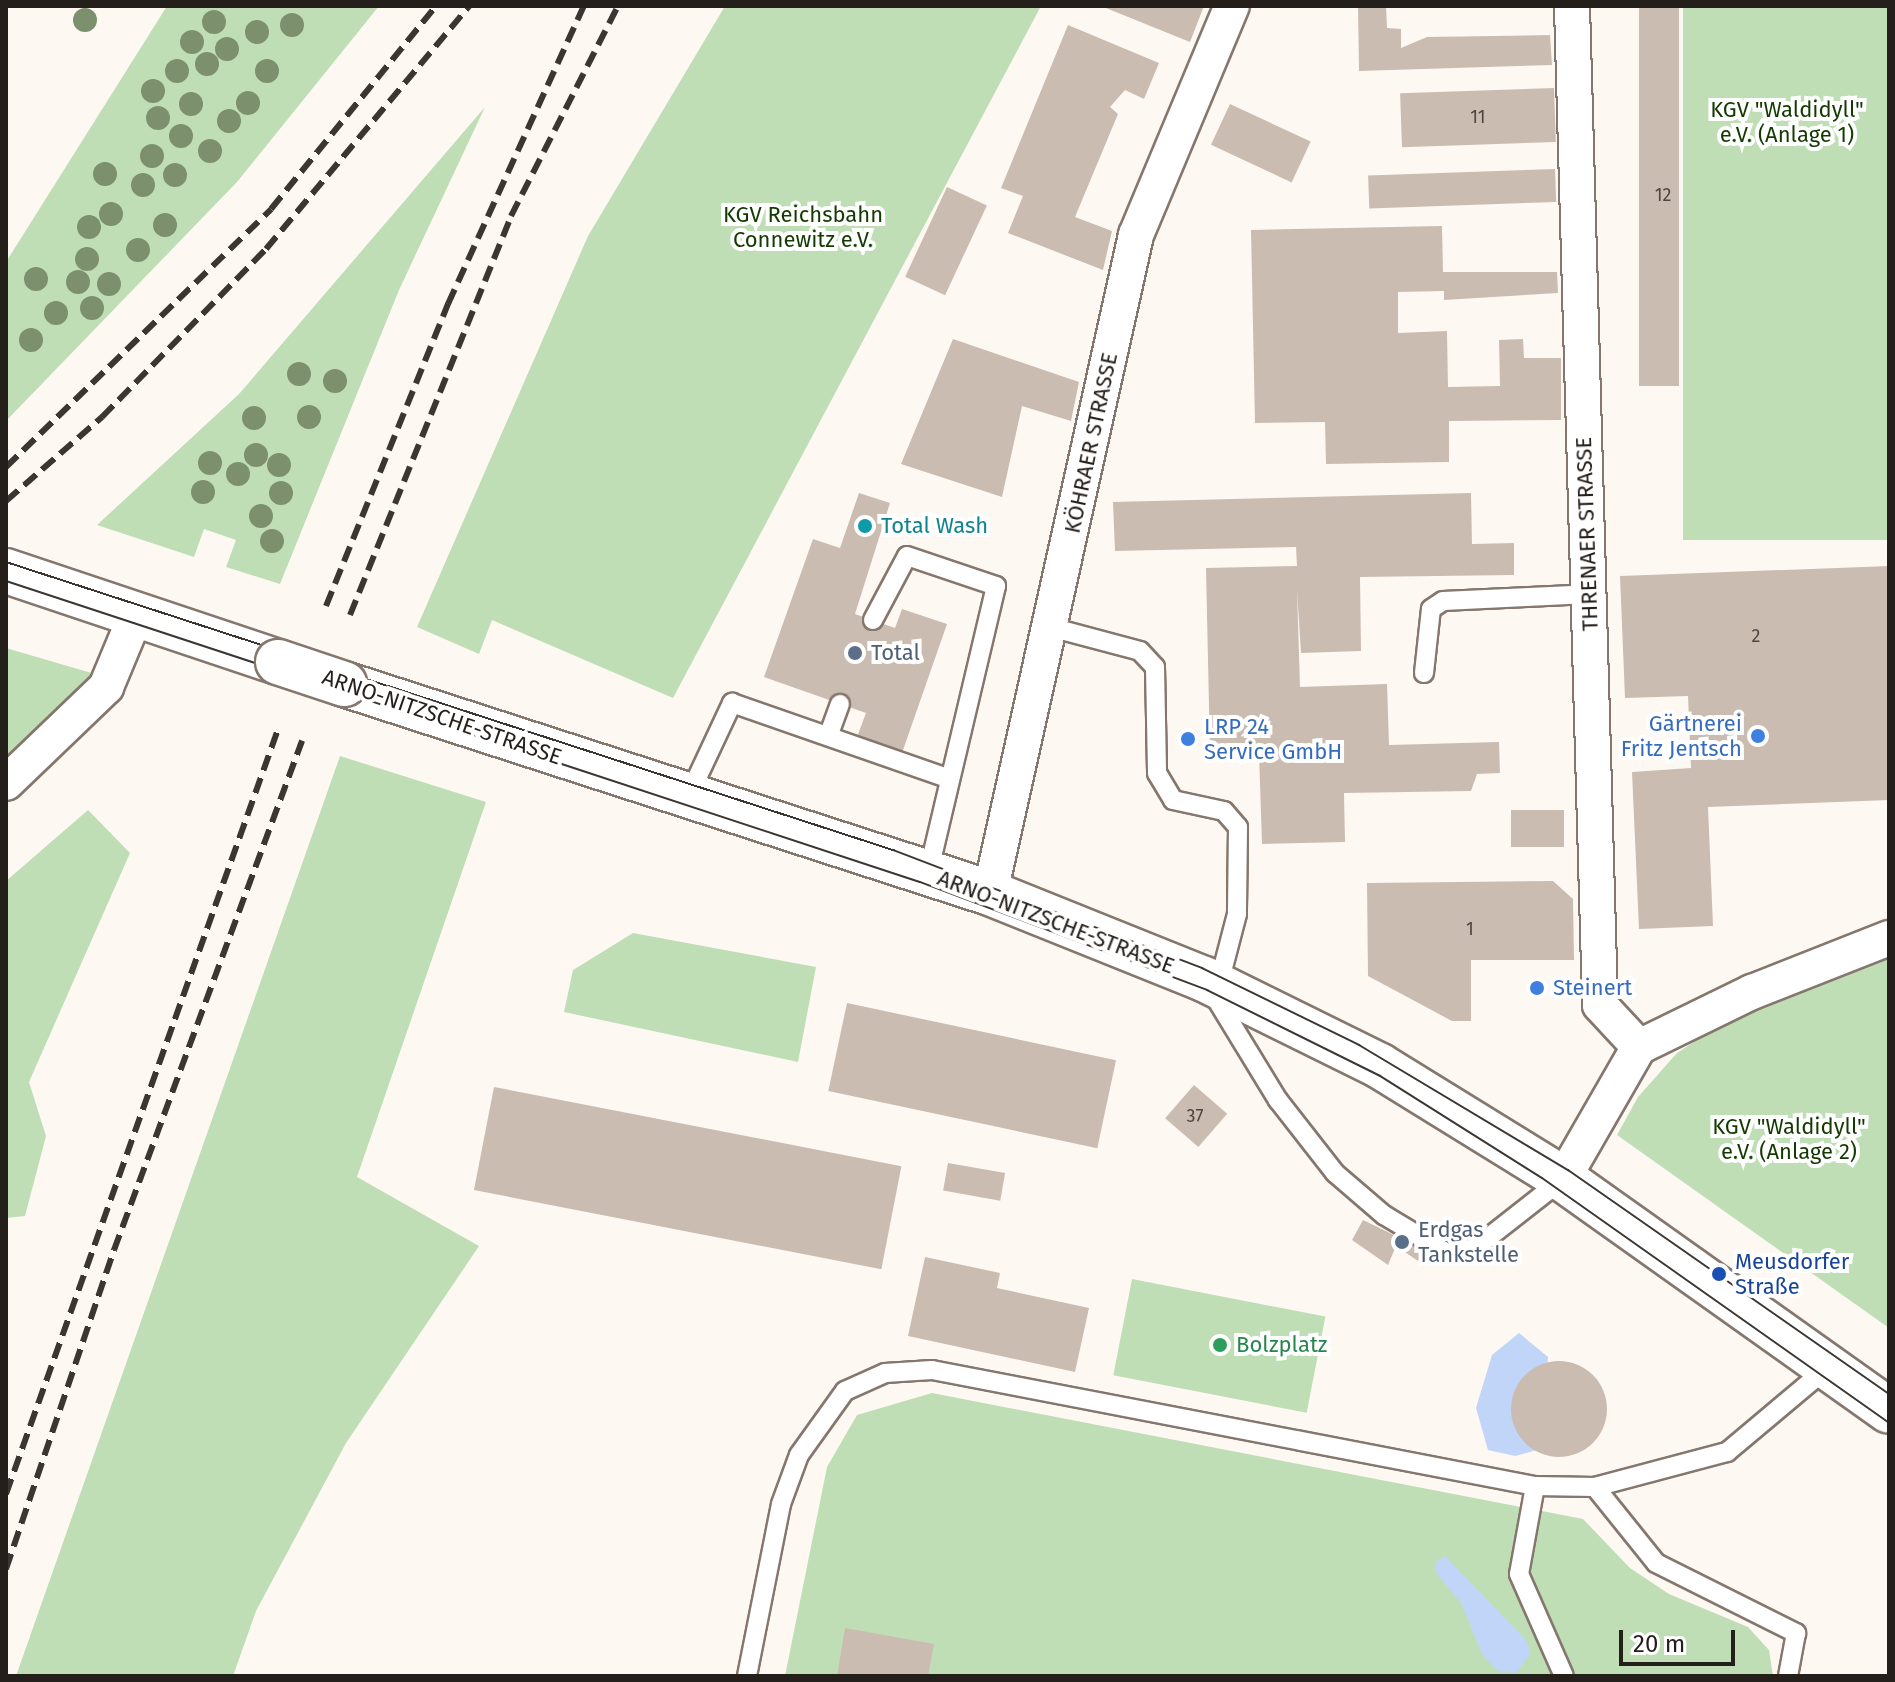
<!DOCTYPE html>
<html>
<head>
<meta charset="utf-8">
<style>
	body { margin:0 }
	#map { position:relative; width:1895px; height:1682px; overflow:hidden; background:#fef8f3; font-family:"Fira Sans",sans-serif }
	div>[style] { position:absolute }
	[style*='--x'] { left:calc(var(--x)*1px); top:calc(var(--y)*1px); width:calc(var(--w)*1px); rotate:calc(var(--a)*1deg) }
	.green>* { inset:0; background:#bfdeb6; transform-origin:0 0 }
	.water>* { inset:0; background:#c0d5f7 }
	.building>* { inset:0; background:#cbbcb1; transform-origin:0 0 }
	.round { border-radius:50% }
	.roads { filter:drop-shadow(2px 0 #85776d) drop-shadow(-2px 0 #85776d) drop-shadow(0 2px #85776d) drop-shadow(0 -2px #85776d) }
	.lane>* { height:18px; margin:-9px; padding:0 9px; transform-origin:9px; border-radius:9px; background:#fff }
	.street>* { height:34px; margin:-17px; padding:0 17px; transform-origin:17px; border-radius:17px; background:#fff }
	.secondary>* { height:44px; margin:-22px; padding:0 22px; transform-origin:22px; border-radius:22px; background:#fff }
	.tram>* { height:2px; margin:-1px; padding:0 1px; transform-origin:1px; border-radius:1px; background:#3c3632 }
	.rail>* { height:6px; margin-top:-3px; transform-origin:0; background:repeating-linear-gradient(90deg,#3c3632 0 16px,transparent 0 24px) }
	.bridges { filter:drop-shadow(2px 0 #85776d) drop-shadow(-2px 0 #85776d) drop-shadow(0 2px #85776d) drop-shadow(0 -2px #85776d) }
	.secondary-bridge>* { height:44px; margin:-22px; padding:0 22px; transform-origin:22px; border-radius:22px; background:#fff }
	.trees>* { width:24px; height:24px; margin:-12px; border-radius:50%; background:#7d906e }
	.dots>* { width:22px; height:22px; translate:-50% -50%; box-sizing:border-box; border:4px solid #fff; border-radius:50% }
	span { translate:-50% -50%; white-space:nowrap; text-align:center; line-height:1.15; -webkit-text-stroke:8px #fff; paint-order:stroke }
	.number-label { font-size:18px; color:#4e4640 }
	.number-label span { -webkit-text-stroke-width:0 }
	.park-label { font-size:22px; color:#133a01 }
	.street-label { font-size:22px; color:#251f1b }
	.culture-label { font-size:22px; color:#0d838f }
	.left { translate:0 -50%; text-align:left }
	.service-label { font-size:22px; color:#4e5e75 }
	.shop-label { font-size:22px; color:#366cbe }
	.right { translate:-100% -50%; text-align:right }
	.transit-label { font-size:22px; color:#164399 }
	.leisure-label { font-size:22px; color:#27864d }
	.frame { position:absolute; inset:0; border:8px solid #251f1b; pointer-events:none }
	.scale { position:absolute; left:1619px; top:1630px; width:116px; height:36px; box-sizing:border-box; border:4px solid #251f1b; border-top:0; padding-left:10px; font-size:24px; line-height:28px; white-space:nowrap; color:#251f1b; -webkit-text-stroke:6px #fff; paint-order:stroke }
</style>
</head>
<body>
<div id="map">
	<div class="green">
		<div style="clip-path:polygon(167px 6px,379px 6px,237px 182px,6px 421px,6px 262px)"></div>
		<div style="clip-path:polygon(725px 6px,1041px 6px,673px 698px,492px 620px,479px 654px,417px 627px,588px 236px)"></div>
		<div style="left:1683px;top:6px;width:206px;height:534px"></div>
		<div style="clip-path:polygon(485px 107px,399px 290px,280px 584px,226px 567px,236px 540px,204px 529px,194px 557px,97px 525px,239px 394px)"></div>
		<div style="clip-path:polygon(6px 648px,95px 674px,6px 760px)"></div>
		<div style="clip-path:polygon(340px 756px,486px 802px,357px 1177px,479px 1246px,346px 1443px,256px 1611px,233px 1676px,16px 1676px)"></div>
		<div style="clip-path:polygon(88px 810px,130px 853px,29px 1082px,46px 1136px,25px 1216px,6px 1218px,6px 881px)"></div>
		<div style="clip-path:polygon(633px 933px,816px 967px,798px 1062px,564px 1012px,573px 970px)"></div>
		<div style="clip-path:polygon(1889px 956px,1889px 1328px,1617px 1135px,1638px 1097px,1677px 1053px,1737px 1014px)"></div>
		<div style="left:1132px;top:1279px;width:197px;height:98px;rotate:11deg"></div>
		<div style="clip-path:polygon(932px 1393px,1583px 1519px,1630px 1568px,1669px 1594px,1748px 1627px,1769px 1650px,1773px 1676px,785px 1676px,827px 1467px,857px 1415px)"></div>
	</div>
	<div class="water">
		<div style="clip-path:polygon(1519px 1333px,1548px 1357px,1541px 1449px,1515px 1456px,1488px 1450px,1476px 1408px,1492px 1355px)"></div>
		<div style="clip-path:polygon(1445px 1556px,1527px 1641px,1530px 1654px,1516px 1673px,1498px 1671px,1482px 1654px,1461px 1603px,1436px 1573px,1435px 1562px)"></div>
	</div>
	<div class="building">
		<div style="clip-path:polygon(1101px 6px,1204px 6px,1190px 42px)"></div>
		<div style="clip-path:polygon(1358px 6px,1386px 6px,1387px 28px,1401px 29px,1401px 48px,1427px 37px,1550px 35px,1552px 65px,1359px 71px)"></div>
		<div style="left:1639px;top:6px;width:40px;height:380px"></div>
		<div style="clip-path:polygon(1068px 25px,1159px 63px,1144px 99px,1125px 90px,1110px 107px,1118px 114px,1075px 217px,1112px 231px,1103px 270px,1008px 233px,1023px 196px,1001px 188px)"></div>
		<div style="left:1554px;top:88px;width:54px;height:154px;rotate:88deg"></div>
		<div style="left:1230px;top:104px;width:89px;height:45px;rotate:25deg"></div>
		<div style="left:1555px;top:169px;width:33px;height:187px;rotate:88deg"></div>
		<div style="left:947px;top:187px;width:44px;height:99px;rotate:25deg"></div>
		<div style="clip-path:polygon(1442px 226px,1443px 272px,1557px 272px,1558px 293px,1444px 300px,1444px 291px,1398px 292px,1398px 333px,1447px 331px,1448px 387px,1500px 386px,1499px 340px,1523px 339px,1524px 358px,1561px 358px,1561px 420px,1449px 421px,1449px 462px,1326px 464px,1325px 422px,1255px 423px,1251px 230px)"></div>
		<div style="clip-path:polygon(953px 339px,1079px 382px,1071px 421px,1022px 406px,1002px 497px,901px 464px)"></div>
		<div style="clip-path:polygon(859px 493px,890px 503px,855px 614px,895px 628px,902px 609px,947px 624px,902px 753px,857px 737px,866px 713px,764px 677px,813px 539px,840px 548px)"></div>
		<div style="clip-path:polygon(1471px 493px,1472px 544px,1514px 543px,1514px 575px,1360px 577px,1361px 651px,1301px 653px,1297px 590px,1300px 687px,1387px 684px,1389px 745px,1499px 742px,1500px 773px,1477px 774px,1471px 791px,1344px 793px,1345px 842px,1262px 844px,1259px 753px,1210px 753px,1206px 568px,1297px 566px,1296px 547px,1115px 551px,1113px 502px)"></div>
		<div style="clip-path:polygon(1889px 566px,1889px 800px,1708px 807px,1713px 926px,1639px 929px,1632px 772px,1691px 768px,1688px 696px,1625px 698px,1620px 576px)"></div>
		<div style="left:1564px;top:810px;width:37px;height:53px;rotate:90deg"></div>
		<div style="clip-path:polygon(1553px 881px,1573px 899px,1574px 960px,1471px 960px,1471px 1021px,1452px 1021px,1368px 976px,1367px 883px)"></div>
		<div style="left:847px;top:1003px;width:275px;height:90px;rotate:12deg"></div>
		<div style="left:1194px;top:1085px;width:44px;height:44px;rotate:41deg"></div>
		<div style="left:494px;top:1087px;width:415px;height:105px;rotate:11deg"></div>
		<div style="left:948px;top:1163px;width:58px;height:28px;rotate:10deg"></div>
		<div style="clip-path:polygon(1363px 1220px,1394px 1235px,1398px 1229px,1426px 1248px,1418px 1261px,1396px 1246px,1388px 1265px,1352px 1240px)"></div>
		<div style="clip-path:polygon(925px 1257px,1000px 1273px,997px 1288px,1089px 1308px,1075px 1372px,908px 1336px)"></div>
		<div class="round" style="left:1511px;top:1361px;width:96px;height:96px"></div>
		<div style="clip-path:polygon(845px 1628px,934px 1644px,928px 1676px,837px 1676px)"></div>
	</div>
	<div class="roads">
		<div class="lane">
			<div style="--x:873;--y:620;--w:72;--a:-62"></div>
			<div style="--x:907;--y:556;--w:94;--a:18.6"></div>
			<div style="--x:996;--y:586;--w:295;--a:103.3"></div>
			<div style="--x:1050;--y:627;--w:93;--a:14.9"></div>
			<div style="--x:1140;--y:651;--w:22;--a:47"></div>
			<div style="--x:1155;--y:667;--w:106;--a:88.9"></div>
			<div style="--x:1157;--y:773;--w:31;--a:59"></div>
			<div style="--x:1173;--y:800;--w:52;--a:12.2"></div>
			<div style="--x:1224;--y:811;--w:21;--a:49"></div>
			<div style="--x:1238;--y:827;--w:87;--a:90.7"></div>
			<div style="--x:1237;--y:914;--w:75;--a:104.6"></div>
			<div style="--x:1424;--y:673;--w:64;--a:-83.8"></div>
			<div style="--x:1431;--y:609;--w:14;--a:-34"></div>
			<div style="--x:1443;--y:601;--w:146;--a:-2.7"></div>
			<div style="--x:829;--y:734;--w:32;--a:-70"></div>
			<div style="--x:689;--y:795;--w:102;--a:-64.9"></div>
			<div style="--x:732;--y:703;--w:231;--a:19.2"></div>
			<div style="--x:1212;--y:992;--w:127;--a:58.6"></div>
			<div style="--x:1278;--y:1100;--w:93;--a:52"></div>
			<div style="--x:1335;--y:1173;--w:65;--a:40.6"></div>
			<div style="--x:1384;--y:1215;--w:76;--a:31"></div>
			<div style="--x:1449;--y:1254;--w:27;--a:-13"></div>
			<div style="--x:1475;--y:1248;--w:112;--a:-38.1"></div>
			<div style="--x:1535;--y:1486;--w:89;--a:100.3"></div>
			<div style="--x:1519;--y:1574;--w:111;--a:66.2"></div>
			<div style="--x:1595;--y:1487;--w:97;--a:51.2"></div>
			<div style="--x:1656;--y:1563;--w:157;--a:26.6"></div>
			<div style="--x:1796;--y:1633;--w:44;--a:100.5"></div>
			<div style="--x:747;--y:1676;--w:175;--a:-78.8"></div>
			<div style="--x:781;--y:1504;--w:52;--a:-69.8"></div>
			<div style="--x:799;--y:1455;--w:79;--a:-54.3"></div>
			<div style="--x:845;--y:1391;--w:44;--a:-24.2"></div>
			<div style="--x:885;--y:1373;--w:47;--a:-3.7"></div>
			<div style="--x:932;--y:1370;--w:614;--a:10.89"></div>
			<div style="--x:1535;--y:1486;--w:60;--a:1"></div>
			<div style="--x:1595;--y:1487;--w:137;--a:-14.9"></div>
			<div style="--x:1727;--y:1452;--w:131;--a:-40"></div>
		</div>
		<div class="street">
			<div style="--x:1572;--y:6;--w:999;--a:88.39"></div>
			<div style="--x:1600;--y:1005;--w:57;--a:47.1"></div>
			<div style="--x:6;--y:783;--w:139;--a:-43.8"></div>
			<div style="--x:106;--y:687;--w:78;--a:-67.4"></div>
			<div style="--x:990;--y:893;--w:674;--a:-77.49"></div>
			<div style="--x:1136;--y:235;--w:248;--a:-67.3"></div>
			<div style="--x:1563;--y:1179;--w:152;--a:-60.1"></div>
			<div style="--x:1639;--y:1047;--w:126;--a:-26"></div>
			<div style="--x:1752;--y:992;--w:147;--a:-21.5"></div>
		</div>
		<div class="secondary">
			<div style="--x:6;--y:571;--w:287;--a:18.5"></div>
			<div style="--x:344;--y:684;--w:679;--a:17.93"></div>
			<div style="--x:990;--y:893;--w:231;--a:21.9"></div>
			<div style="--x:1204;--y:979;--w:196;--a:26.3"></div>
			<div style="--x:1380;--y:1066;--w:215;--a:31.7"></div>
			<div style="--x:1563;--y:1179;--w:400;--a:35.4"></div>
		</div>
	</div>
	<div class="tram">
		<div style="--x:6;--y:562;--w:933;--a:17.99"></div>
		<div style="--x:893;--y:850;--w:331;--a:20.9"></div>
		<div style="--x:1202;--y:968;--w:175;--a:26.1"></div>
		<div style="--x:1359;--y:1045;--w:244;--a:30.9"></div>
		<div style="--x:1568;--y:1170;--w:391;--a:34.9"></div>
		<div style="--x:6;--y:581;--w:962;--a:18.23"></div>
		<div style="--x:920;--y:882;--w:307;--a:20.6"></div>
		<div style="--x:1207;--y:990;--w:193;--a:26.4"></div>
		<div style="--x:1380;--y:1076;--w:191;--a:32.2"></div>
		<div style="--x:1542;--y:1178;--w:425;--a:35.2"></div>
	</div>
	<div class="rail">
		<div style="--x:6;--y:467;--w:370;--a:-44.2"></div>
		<div style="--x:271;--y:209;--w:262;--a:-50.9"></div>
		<div style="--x:6;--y:501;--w:128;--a:-41.2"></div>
		<div style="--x:102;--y:417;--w:235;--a:-45.7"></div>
		<div style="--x:266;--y:249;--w:317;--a:-50.1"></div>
		<div style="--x:326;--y:606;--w:326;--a:-68"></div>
		<div style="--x:448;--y:304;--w:328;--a:-65.5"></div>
		<div style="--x:350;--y:615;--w:430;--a:-68"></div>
		<div style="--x:511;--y:216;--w:236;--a:-63"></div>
		<div style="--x:6;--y:1494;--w:809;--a:-70.42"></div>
		<div style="--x:6;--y:1569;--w:337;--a:-71.3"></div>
		<div style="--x:114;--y:1250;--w:543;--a:-69.73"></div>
	</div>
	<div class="bridges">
		<div class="secondary-bridge">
			<div style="--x:278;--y:662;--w:70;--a:18.4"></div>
		</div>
	</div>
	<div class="trees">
		<div style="left:85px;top:20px"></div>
		<div style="left:214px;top:22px"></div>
		<div style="left:292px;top:25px"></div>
		<div style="left:257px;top:32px"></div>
		<div style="left:192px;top:42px"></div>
		<div style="left:227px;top:49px"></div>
		<div style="left:207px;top:64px"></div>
		<div style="left:177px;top:71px"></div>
		<div style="left:267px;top:71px"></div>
		<div style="left:153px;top:91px"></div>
		<div style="left:248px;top:103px"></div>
		<div style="left:191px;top:104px"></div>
		<div style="left:158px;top:118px"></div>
		<div style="left:229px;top:121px"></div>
		<div style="left:181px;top:136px"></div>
		<div style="left:210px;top:151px"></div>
		<div style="left:152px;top:156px"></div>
		<div style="left:105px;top:174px"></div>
		<div style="left:175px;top:175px"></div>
		<div style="left:143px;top:185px"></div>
		<div style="left:111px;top:214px"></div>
		<div style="left:165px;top:225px"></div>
		<div style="left:89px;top:227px"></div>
		<div style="left:138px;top:250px"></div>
		<div style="left:87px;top:259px"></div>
		<div style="left:36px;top:279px"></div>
		<div style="left:78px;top:282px"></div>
		<div style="left:109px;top:284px"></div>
		<div style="left:92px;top:308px"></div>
		<div style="left:56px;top:313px"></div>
		<div style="left:31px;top:340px"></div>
		<div style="left:299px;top:374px"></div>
		<div style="left:335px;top:381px"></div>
		<div style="left:309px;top:417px"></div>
		<div style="left:254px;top:418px"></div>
		<div style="left:256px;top:455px"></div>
		<div style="left:210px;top:463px"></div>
		<div style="left:279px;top:465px"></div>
		<div style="left:238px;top:474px"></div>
		<div style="left:203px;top:492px"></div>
		<div style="left:281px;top:493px"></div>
		<div style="left:261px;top:516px"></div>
		<div style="left:272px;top:541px"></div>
	</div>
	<div class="dots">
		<div style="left:865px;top:526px;background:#0f9aa8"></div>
		<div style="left:855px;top:653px;background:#5c6f8a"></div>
		<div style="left:1758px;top:736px;background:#3f7fe0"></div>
		<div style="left:1188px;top:739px;background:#3f7fe0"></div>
		<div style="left:1537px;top:988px;background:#3f7fe0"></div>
		<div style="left:1402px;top:1242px;background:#5c6f8a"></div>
		<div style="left:1719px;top:1274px;background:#1a4fb4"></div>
		<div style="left:1220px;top:1345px;background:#2e9e5b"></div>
	</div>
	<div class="number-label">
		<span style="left:1478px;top:117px">11</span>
		<span style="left:1663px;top:195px">12</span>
		<span style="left:1756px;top:636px">2</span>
		<span style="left:1470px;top:929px">1</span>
		<span style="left:1195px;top:1116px">37</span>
	</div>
	<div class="park-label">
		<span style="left:1787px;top:122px">KGV "Waldidyll"<br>e.V. (Anlage 1)</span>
		<span style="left:803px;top:227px">KGV Reichsbahn<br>Connewitz e.V.</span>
		<span style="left:1789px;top:1139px">KGV "Waldidyll"<br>e.V. (Anlage 2)</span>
	</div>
	<div class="street-label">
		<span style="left:1091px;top:443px;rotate:-78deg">KÖHRAER STRASSE</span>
		<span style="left:1587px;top:534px;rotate:-92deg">THRENAER STRASSE</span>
		<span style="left:442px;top:717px;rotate:19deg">ARNO-NITZSCHE-STRASSE</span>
		<span style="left:1056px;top:922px;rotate:21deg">ARNO-NITZSCHE-STRASSE</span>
	</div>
	<div class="culture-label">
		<span class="left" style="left:881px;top:526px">Total Wash</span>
	</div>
	<div class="service-label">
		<span class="left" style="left:871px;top:653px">Total</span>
		<span class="left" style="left:1418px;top:1242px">Erdgas<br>Tankstelle</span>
	</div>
	<div class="shop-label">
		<span class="right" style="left:1742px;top:736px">Gärtnerei<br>Fritz Jentsch</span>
		<span class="left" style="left:1204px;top:739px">LRP 24<br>Service GmbH</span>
		<span class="left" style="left:1553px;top:988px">Steinert</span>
	</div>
	<div class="transit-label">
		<span class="left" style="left:1735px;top:1274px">Meusdorfer<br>Straße</span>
	</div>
	<div class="leisure-label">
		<span class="left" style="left:1236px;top:1345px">Bolzplatz</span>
	</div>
	<div class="frame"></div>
	<div class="scale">20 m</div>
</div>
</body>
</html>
